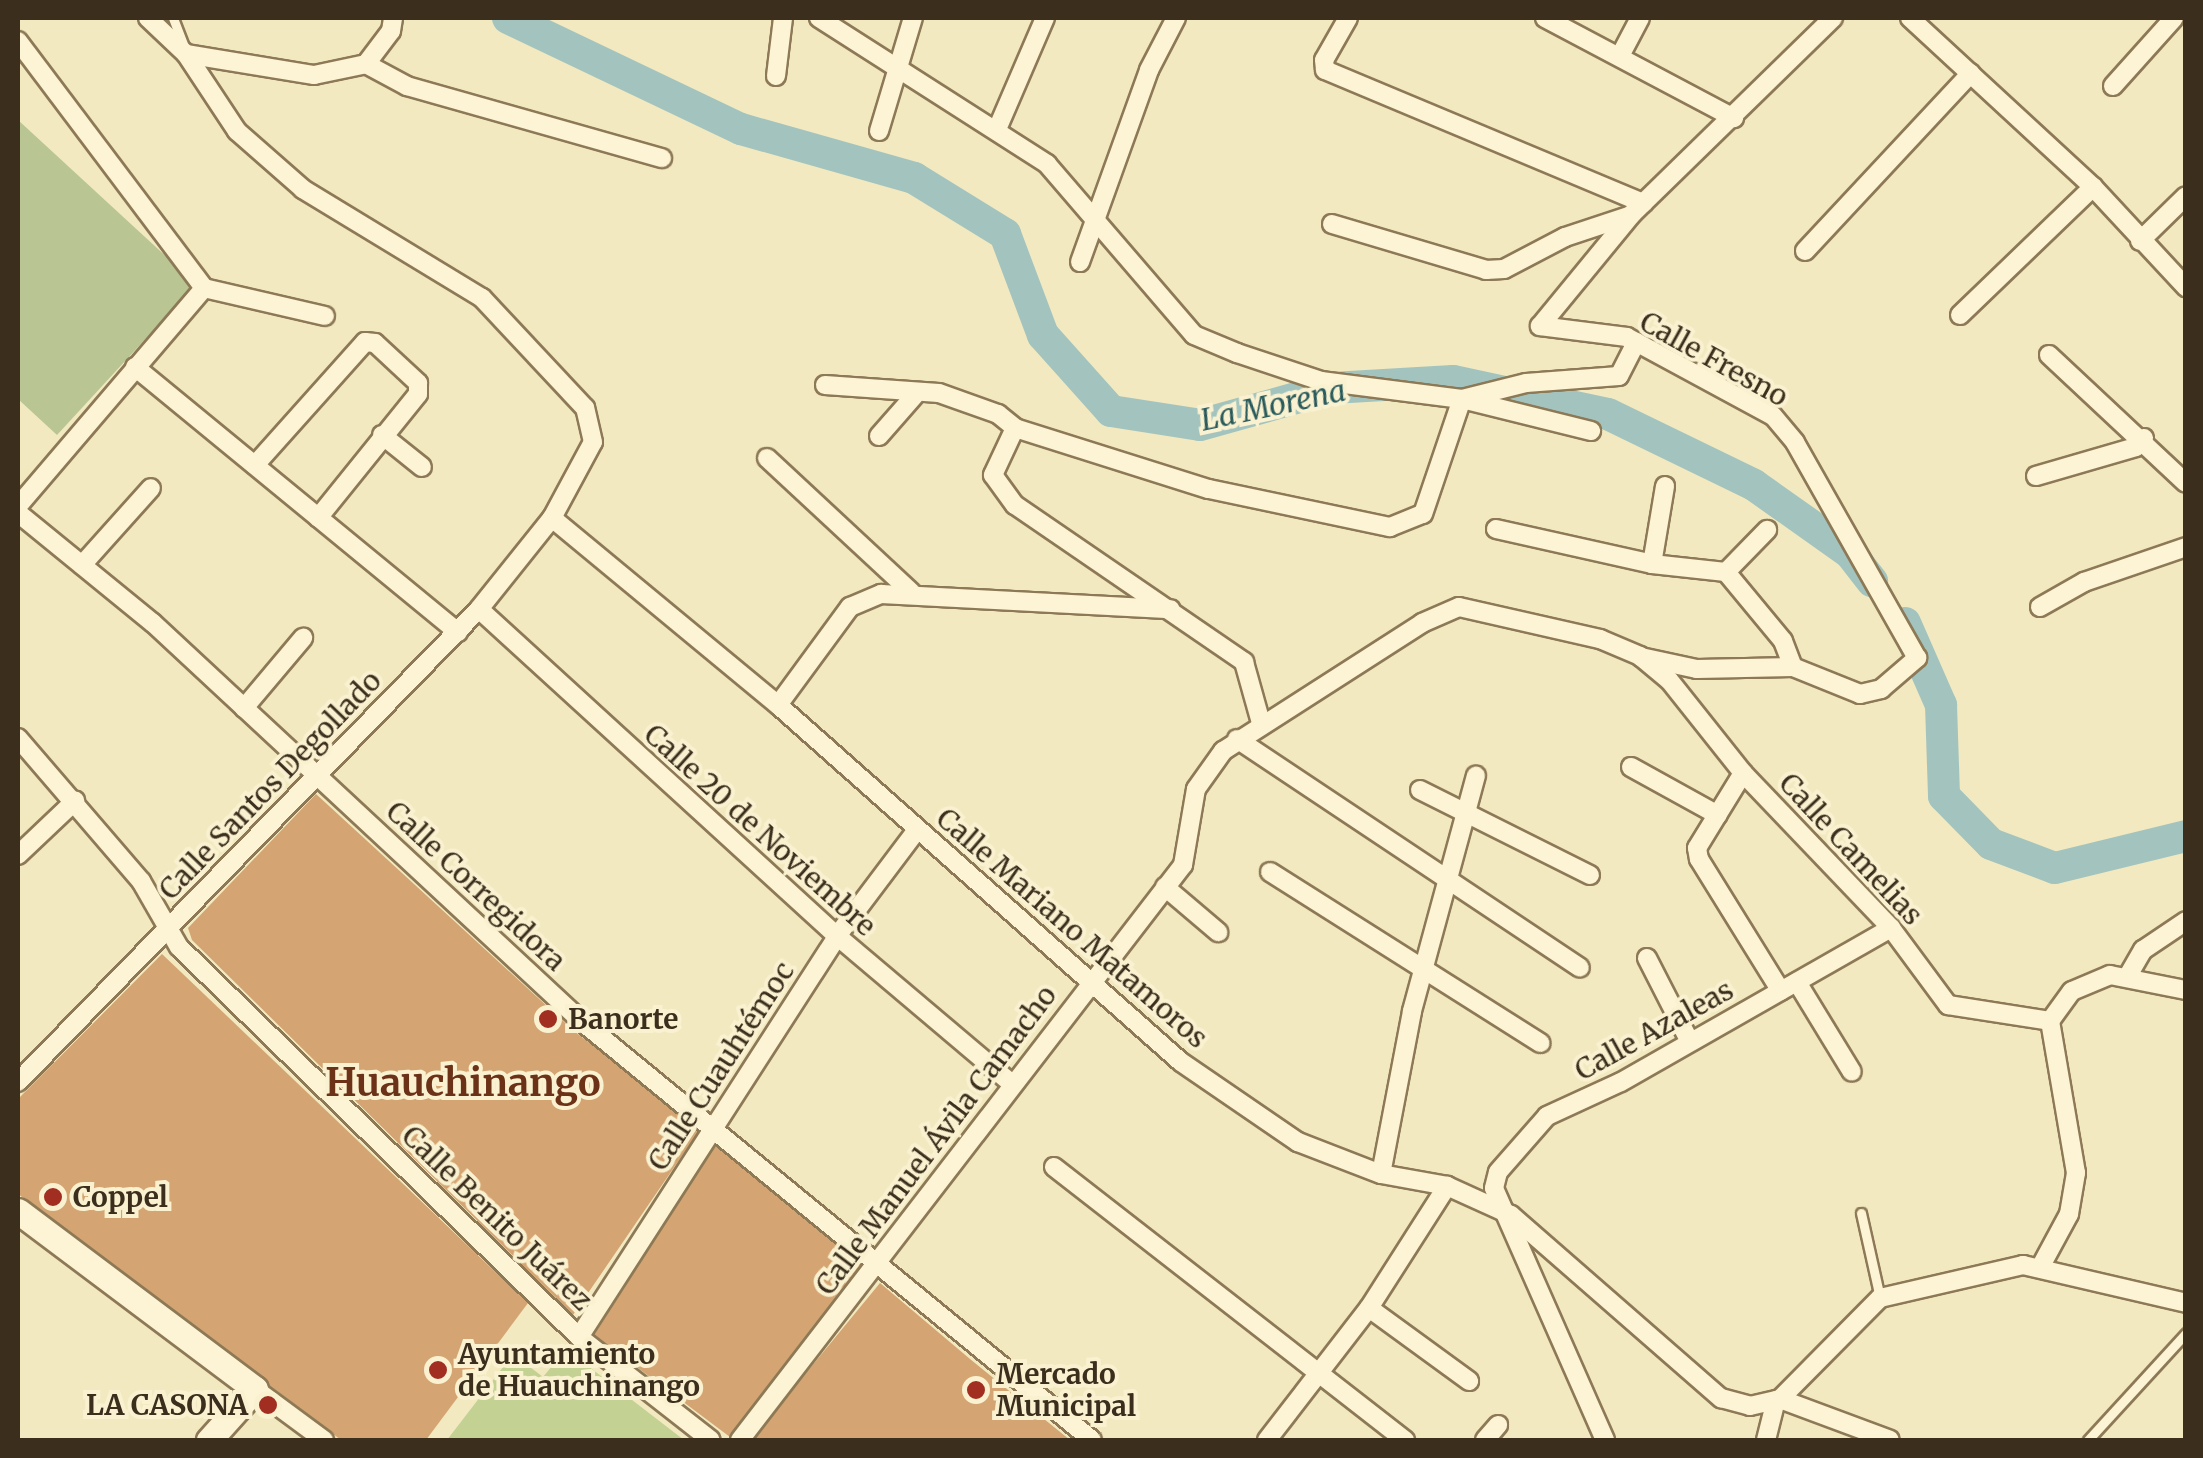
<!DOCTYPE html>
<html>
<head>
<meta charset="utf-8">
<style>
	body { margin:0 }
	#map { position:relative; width:2203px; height:1458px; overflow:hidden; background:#f2e9c0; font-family:Merriweather,serif }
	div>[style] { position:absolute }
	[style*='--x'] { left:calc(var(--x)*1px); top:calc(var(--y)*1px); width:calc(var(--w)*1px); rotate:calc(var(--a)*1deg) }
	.green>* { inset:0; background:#c3d192 }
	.cemetery>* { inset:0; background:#b9c593 }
	.river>* { height:32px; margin:-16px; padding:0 16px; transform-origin:16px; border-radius:16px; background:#a3c4be }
	.building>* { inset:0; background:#d4a572 }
	.roads { filter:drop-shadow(2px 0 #8d7956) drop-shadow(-2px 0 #8d7956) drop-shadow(0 2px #8d7956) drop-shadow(0 -2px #8d7956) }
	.lane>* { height:9px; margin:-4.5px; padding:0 4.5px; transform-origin:4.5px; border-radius:4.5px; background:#fcf4d4 }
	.street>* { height:18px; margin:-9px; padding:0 9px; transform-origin:9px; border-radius:9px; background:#fcf4d4 }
	.secondary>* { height:25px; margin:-12.5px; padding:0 12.5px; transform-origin:12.5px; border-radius:12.5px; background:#fcf4d4 }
	.dots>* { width:28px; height:28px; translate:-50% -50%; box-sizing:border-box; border:5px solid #f9f1d0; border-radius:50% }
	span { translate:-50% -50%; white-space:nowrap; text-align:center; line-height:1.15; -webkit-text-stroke:8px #f9f1d0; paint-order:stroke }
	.street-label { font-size:28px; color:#3b2e1c }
	.poi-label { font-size:28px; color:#3b2e1c; font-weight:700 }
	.left { translate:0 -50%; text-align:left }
	.right { translate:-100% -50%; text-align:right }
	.water-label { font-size:30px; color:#295a5c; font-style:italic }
	.district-label { font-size:38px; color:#6c3217; font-weight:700 }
	.frame { position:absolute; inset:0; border:20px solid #3b2e1c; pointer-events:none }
</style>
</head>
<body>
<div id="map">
	<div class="green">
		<div style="clip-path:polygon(566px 1349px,684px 1440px,447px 1440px,513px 1354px,543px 1377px)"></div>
	</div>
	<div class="cemetery">
		<div style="clip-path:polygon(18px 120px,196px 284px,57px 435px,18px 399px)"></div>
	</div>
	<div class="river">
		<div style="--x:508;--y:18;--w:258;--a:25.5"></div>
		<div style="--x:741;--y:129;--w:180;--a:15.8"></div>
		<div style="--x:914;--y:178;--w:107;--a:31.6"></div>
		<div style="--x:1005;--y:234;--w:108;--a:69.4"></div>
		<div style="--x:1043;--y:335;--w:102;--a:48.2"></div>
		<div style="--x:1111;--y:411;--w:90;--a:8.9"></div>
		<div style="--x:1200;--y:425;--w:137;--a:-15.7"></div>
		<div style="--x:1332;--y:388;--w:121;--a:-3.3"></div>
		<div style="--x:1453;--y:381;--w:158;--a:12"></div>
		<div style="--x:1608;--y:414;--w:162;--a:25.9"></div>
		<div style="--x:1754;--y:485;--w:118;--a:35.3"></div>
		<div style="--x:1850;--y:553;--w:36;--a:52"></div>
		<div style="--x:1905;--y:623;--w:90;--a:66.3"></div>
		<div style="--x:1941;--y:705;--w:91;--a:88.1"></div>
		<div style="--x:1944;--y:796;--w:67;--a:45.6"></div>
		<div style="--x:1991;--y:844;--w:68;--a:20.6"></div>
		<div style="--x:2055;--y:868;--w:135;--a:-13.7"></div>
	</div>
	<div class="building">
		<div style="clip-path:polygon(316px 794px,574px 1031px,701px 1128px,573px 1315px,192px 940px,188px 928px)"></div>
		<div style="clip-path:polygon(162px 954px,528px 1303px,426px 1440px,341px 1440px,18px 1194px,18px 1099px)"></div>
		<div style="clip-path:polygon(719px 1139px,865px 1269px,730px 1437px,594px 1335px)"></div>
		<div style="clip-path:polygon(880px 1283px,970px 1359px,1070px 1440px,751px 1440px)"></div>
	</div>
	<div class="roads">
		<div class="lane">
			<div style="--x:173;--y:18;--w:31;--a:69"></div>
			<div style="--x:1861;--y:1213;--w:87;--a:77.4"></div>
			<div style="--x:2088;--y:1440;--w:145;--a:-47.5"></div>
		</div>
		<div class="street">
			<div style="--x:148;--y:18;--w:52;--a:43.5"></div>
			<div style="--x:186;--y:54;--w:130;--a:9.3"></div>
			<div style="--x:314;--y:75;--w:53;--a:-11.9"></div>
			<div style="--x:366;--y:64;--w:41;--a:-52.9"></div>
			<div style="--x:391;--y:31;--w:13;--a:-81"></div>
			<div style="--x:819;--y:18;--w:271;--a:32.6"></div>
			<div style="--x:1047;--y:164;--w:225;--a:49.3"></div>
			<div style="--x:1194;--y:335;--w:47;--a:22.7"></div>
			<div style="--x:1237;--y:353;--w:89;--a:18.4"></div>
			<div style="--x:1321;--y:381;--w:142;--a:7.3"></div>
			<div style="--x:1462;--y:399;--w:66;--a:-14"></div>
			<div style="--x:1526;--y:383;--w:93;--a:-4.3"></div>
			<div style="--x:1619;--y:376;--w:38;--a:-63"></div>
			<div style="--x:1348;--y:18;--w:48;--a:119.7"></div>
			<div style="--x:1324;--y:60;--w:10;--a:84"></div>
			<div style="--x:1325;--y:70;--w:345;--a:22.7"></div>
			<div style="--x:1545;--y:18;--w:214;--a:27.9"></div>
			<div style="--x:1910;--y:18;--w:249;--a:42.7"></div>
			<div style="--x:2093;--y:187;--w:137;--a:47.1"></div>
			<div style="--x:18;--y:41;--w:309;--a:53"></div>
			<div style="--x:1621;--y:54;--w:41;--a:-62.2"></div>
			<div style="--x:366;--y:64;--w:47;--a:28.2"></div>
			<div style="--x:407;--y:86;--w:265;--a:15.8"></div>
			<div style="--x:776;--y:76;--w:58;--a:-83.1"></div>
			<div style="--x:2113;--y:86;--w:91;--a:-48.1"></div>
			<div style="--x:998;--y:127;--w:119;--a:-66.7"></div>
			<div style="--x:879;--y:131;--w:118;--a:-73.3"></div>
			<div style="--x:1332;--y:224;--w:161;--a:16.6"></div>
			<div style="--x:1486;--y:270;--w:18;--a:-3"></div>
			<div style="--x:1504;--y:269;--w:69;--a:-27.7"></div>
			<div style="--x:1565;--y:237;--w:66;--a:-18.4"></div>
			<div style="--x:2140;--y:241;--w:64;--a:-44.4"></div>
			<div style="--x:1805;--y:251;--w:243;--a:-47"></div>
			<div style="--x:1080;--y:262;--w:204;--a:-70.2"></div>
			<div style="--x:1149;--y:70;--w:59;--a:-62.6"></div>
			<div style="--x:204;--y:288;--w:124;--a:13"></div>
			<div style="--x:1960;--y:315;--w:185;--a:-43.9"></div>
			<div style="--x:2049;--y:355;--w:187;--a:43.1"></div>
			<div style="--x:135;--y:367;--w:418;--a:39.4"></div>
			<div style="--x:825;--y:385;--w:114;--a:4"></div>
			<div style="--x:939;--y:393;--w:63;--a:19.6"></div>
			<div style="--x:998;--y:414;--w:22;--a:39"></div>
			<div style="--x:1015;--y:428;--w:203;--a:17.5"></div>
			<div style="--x:1209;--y:489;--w:185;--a:11.9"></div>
			<div style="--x:1390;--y:527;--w:35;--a:-22"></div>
			<div style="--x:1423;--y:514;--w:121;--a:-71.3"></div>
			<div style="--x:1462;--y:399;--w:133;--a:13.9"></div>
			<div style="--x:1015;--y:428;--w:52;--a:115.1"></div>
			<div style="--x:993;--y:475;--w:37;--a:54"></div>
			<div style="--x:1015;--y:505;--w:278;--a:34.4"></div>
			<div style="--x:1244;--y:662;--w:63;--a:74.4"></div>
			<div style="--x:382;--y:435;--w:51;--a:38.7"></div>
			<div style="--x:879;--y:436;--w:55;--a:-48.7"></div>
			<div style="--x:767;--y:458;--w:197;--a:42.9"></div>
			<div style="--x:255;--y:465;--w:165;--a:-48.2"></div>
			<div style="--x:365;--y:342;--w:10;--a:6"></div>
			<div style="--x:375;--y:343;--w:59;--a:42.9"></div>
			<div style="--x:418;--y:383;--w:11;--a:90"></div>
			<div style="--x:418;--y:394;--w:159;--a:128.9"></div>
			<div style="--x:2036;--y:476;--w:104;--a:-16.2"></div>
			<div style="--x:2136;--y:447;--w:12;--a:-48"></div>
			<div style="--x:18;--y:506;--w:287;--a:-49.5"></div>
			<div style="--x:18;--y:513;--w:174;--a:39.2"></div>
			<div style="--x:153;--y:623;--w:583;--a:42.91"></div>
			<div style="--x:580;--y:1020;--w:662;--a:39.36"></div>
			<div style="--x:552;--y:518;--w:293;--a:39.6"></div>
			<div style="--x:778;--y:705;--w:538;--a:41.54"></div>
			<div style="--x:1181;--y:1062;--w:142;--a:34.4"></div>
			<div style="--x:1298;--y:1142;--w:89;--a:21.1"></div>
			<div style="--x:1381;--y:1174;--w:67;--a:10.3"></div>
			<div style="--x:1447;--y:1186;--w:70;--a:24.4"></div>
			<div style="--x:1511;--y:1215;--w:279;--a:41.1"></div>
			<div style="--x:1721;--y:1398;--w:30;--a:15"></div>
			<div style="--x:1750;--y:1406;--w:31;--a:-13"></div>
			<div style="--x:1780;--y:1399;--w:142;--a:-45.3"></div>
			<div style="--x:1880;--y:1298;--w:147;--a:-13"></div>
			<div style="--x:2023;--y:1265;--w:167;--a:13.1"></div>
			<div style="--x:1496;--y:529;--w:160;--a:12.6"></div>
			<div style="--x:1652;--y:564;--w:74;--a:6.2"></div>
			<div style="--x:1726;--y:572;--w:89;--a:50.4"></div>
			<div style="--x:1783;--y:641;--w:28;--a:69"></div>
			<div style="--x:1652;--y:564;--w:79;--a:-80.5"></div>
			<div style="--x:82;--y:565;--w:103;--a:-48.1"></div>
			<div style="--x:1726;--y:572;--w:59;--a:-45.7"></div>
			<div style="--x:2040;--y:607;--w:51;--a:-29.6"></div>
			<div style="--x:2084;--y:582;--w:108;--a:-18.9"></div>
			<div style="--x:479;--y:609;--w:485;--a:42.4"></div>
			<div style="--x:837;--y:936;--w:229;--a:40.2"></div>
			<div style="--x:1641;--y:657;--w:57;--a:12.1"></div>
			<div style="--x:1697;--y:669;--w:96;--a:-1.2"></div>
			<div style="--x:1793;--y:667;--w:72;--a:21.9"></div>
			<div style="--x:1860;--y:694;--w:22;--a:-13"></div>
			<div style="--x:1881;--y:689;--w:48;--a:-40.7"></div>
			<div style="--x:1917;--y:658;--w:248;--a:-119.5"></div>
			<div style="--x:1795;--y:442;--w:34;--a:-130"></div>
			<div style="--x:1773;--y:416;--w:166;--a:-151.6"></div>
			<div style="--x:1627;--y:337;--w:88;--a:-172.8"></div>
			<div style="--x:1540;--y:326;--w:145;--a:-50.6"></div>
			<div style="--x:1632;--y:214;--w:281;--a:-44.3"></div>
			<div style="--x:778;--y:705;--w:122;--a:-53.7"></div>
			<div style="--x:850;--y:607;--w:34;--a:-23"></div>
			<div style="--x:881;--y:594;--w:290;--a:3"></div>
			<div style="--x:244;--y:708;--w:92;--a:-49.9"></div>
			<div style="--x:18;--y:738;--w:189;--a:49.3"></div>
			<div style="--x:141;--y:881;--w:76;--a:60.1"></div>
			<div style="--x:179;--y:947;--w:559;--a:44.27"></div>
			<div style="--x:579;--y:1337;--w:167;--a:38"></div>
			<div style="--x:1237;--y:739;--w:412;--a:33.7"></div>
			<div style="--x:1631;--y:767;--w:99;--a:28.9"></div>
			<div style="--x:1743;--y:773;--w:88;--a:121.5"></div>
			<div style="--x:1697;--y:848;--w:11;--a:80"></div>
			<div style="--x:1699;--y:859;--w:155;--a:58.2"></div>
			<div style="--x:1420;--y:790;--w:190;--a:26.6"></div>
			<div style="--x:18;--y:855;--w:79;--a:-43.5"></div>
			<div style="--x:1270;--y:872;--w:320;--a:32.3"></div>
			<div style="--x:1165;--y:887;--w:70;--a:40.3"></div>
			<div style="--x:1647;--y:958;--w:94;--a:62.9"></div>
			<div style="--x:2129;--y:974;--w:28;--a:-60"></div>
			<div style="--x:2143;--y:950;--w:52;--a:-34"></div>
			<div style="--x:1797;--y:982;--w:105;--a:58.6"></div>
			<div style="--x:18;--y:1082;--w:660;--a:-45.74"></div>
			<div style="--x:479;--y:609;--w:117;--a:-51.3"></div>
			<div style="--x:552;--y:518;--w:86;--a:-61.7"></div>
			<div style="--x:593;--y:442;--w:35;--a:-103"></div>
			<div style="--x:585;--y:408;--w:151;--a:-133.1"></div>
			<div style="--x:482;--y:298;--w:210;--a:-148.7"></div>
			<div style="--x:303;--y:189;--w:88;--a:-138.7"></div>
			<div style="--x:237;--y:131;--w:92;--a:-123.5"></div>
			<div style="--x:1054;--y:1167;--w:445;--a:37.9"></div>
			<div style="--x:1381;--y:1174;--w:166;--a:-79.2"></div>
			<div style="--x:1412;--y:1011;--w:244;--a:-74.8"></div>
			<div style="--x:2042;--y:1264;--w:57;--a:-61.6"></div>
			<div style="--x:2069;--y:1214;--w:42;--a:-80.3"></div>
			<div style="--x:2076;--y:1173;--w:154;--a:-99.7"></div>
			<div style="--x:2050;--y:1021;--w:37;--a:-54"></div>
			<div style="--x:2072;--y:991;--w:41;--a:-22.8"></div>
			<div style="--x:2110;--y:975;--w:77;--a:11.2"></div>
			<div style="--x:1369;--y:1308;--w:124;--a:36.1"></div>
			<div style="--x:579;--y:1337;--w:477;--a:-57.2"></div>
			<div style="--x:837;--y:936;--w:133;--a:-53"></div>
			<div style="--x:255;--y:1389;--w:86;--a:36.5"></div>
			<div style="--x:1780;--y:1399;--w:117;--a:20.4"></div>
			<div style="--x:740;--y:1440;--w:726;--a:-52.39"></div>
			<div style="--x:1183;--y:865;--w:77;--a:-80.3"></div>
			<div style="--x:1196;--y:789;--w:47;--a:-54.6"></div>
			<div style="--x:1223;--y:751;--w:237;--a:-32.7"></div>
			<div style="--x:1422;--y:623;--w:40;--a:-23.4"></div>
			<div style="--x:1459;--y:607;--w:145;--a:12.8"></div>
			<div style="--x:1600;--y:639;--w:43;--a:23"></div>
			<div style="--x:1640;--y:656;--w:38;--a:40"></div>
			<div style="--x:1669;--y:680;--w:119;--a:51.5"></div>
			<div style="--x:1743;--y:773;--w:214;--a:46.3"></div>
			<div style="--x:1891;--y:928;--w:96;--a:53.5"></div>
			<div style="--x:1948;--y:1005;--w:103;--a:8.9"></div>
			<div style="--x:1267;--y:1440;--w:167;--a:-52.3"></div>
			<div style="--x:1369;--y:1308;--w:145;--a:-57.4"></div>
			<div style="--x:1485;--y:1440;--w:20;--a:-49"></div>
			<div style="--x:1605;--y:1440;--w:275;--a:-113.8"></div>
			<div style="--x:1494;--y:1188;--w:16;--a:-76"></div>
			<div style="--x:1498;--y:1172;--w:74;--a:-48.8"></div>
			<div style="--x:1547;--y:1116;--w:81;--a:-24.7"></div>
			<div style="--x:1621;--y:1082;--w:311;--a:-29.7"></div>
			<div style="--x:1766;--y:1440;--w:41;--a:-76"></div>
		</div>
		<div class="secondary">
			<div style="--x:18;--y:1211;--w:296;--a:36.9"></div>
			<div style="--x:255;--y:1389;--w:69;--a:132"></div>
		</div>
	</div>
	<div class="dots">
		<div style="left:548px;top:1019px;background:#a12e20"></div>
		<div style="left:53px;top:1197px;background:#a12e20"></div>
		<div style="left:438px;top:1370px;background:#a12e20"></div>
		<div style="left:976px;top:1390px;background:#a12e20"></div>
		<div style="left:268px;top:1405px;background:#a12e20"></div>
	</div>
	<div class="street-label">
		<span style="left:1714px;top:359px;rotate:29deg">Calle Fresno</span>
		<span style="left:270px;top:785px;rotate:-46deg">Calle Santos Degollado</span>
		<span style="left:760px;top:830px;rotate:42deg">Calle 20 de Noviembre</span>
		<span style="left:1851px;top:849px;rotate:47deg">Calle Camelias</span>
		<span style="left:476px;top:886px;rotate:43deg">Calle Corregidora</span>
		<span style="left:1072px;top:928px;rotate:41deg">Calle Mariano Matamoros</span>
		<span style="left:1654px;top:1030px;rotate:-29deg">Calle Azaleas</span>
		<span style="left:721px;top:1066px;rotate:-57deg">Calle Cuauhtémoc</span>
		<span style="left:936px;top:1140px;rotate:-53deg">Calle Manuel Ávila Camacho</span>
		<span style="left:497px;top:1218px;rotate:44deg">Calle Benito Juárez</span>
	</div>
	<div class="poi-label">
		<span class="left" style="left:568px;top:1019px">Banorte</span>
		<span class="left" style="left:73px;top:1197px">Coppel</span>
		<span class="left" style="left:458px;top:1370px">Ayuntamiento<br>de Huauchinango</span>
		<span class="left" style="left:996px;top:1390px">Mercado<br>Municipal</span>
		<span class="right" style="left:248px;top:1405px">LA CASONA</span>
	</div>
	<div class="water-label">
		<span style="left:1273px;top:405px;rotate:-12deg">La Morena</span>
	</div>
	<div class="district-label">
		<span style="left:463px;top:1083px">Huauchinango</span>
	</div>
	<div class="frame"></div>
</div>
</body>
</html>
